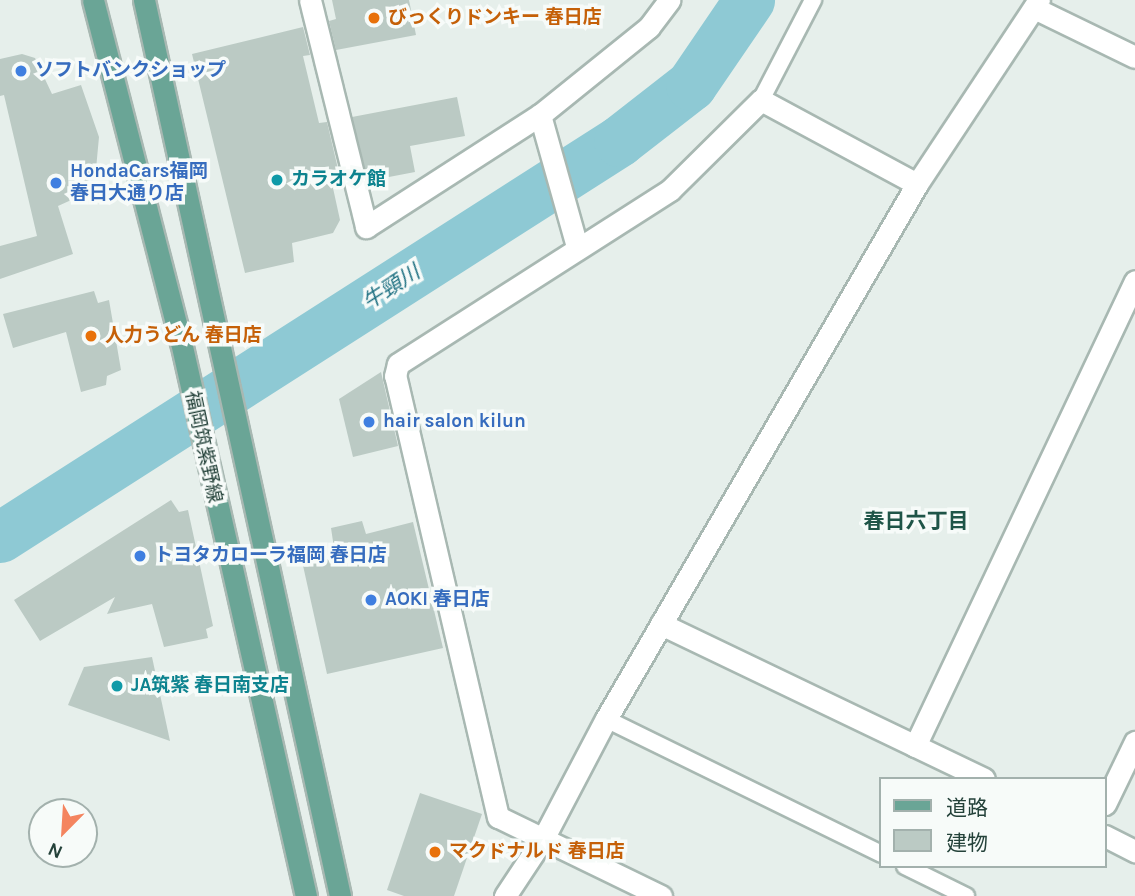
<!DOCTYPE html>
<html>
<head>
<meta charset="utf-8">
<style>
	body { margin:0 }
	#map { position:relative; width:1135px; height:896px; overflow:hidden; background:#e6efeb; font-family:Karla,"Noto Sans JP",sans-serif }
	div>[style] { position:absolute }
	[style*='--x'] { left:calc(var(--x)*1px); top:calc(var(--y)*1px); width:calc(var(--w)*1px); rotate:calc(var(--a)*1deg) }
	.river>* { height:51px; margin:-25.5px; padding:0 25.5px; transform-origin:25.5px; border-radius:25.5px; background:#8ec9d4 }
	.building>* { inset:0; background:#bbcac4 }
	.roads { filter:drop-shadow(2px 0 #a8b8b2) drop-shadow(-2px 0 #a8b8b2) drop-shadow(0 2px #a8b8b2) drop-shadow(0 -2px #a8b8b2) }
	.service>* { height:16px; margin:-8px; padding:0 8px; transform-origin:8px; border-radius:8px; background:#fff }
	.minor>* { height:21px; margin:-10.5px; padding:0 10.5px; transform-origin:10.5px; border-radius:10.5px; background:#fff }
	.tertiary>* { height:21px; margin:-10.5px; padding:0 10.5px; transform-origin:10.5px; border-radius:10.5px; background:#fff }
	.primary>* { height:21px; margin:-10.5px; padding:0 10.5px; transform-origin:10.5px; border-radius:10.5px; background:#6aa596 }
	.dots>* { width:19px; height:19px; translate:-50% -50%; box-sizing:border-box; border:4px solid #f7fbf9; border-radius:50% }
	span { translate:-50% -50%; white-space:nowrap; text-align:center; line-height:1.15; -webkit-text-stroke:7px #f7fbf9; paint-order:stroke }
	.food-label { font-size:19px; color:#c56008; font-weight:700 }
	.left { translate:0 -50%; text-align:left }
	.shop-label { font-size:19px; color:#366cbe; font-weight:700 }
	.culture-label { font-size:19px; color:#0d838f; font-weight:700 }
	.street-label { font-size:19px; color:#24423a }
	.water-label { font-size:21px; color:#1c6f80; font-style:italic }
	.neighbourhood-label { font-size:21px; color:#1f5548; font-weight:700 }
	.legend { position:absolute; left:879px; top:777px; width:228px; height:91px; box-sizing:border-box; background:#f7fbf9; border:2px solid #a3b1ad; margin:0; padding:9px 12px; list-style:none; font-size:21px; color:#24423a }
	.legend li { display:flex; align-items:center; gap:14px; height:35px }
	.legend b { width:35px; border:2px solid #a3b1ad }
	.north { position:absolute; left:28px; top:798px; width:70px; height:70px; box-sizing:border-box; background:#f7fbf9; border:2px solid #a3b1ad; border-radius:50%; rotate:204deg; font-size:19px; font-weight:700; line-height:28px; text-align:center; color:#24423a }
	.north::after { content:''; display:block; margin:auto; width:24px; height:32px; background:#f4845f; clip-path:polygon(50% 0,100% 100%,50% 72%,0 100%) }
</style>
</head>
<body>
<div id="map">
	<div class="river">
		<div style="--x:0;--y:537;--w:735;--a:-32.61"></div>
		<div style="--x:619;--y:141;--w:91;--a:-37.9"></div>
		<div style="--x:691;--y:85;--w:103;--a:-55.7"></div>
	</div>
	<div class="building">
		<div style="clip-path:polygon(332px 0,409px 0,416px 35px,336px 50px,329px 21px,336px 19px)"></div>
		<div style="clip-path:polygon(303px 27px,310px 55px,303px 56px,319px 123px,327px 122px,342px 186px,333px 188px,340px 220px,333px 233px,292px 243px,294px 262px,245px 273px,192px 54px)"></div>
		<div style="clip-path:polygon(22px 54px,35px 58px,52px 94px,81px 85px,99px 137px,96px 169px,80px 196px,58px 206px,73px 254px,0 279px,0 246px,37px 236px,4px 95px,0 96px,0 59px)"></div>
		<div style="clip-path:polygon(457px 97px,465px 136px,410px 146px,415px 172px,368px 181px,352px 117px)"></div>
		<div style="clip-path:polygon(94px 291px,98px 303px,109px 300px,121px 370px,107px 376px,106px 385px,81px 392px,66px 332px,13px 348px,3px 314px)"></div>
		<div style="clip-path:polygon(381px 372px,398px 446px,353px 457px,339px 399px)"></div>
		<div style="clip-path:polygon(171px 500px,179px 512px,188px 510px,213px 626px,206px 629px,208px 638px,164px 647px,152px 604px,107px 614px,115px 597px,40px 641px,14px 600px)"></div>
		<div style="clip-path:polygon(362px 521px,366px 534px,413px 522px,443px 648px,327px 674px,300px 552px,334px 548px,331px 528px)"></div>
		<div style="clip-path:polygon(152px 657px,170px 741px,68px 705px,84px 667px)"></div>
		<div style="clip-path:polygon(420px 793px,482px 814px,454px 896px,404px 896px,387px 890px)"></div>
	</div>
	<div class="roads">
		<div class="service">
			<div style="--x:761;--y:100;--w:113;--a:-62.5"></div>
			<div style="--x:606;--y:719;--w:306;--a:26.1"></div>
			<div style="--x:905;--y:866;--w:68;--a:26.2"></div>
		</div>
		<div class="minor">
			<div style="--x:310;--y:0;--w:234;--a:76.1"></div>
			<div style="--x:366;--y:227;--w:207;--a:-32.8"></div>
			<div style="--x:540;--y:115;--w:140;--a:-38.9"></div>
			<div style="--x:649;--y:27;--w:34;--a:-53"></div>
			<div style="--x:1034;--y:8;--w:112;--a:25.9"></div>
			<div style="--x:540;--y:115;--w:137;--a:74.3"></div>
			<div style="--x:661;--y:624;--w:358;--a:25.6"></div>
			<div style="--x:915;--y:746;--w:514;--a:-64.68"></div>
			<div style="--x:1105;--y:804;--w:69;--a:-64.2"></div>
			<div style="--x:1105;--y:836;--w:34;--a:27"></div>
			<div style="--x:661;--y:896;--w:181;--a:-154.1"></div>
			<div style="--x:498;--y:817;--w:453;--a:-103.1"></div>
			<div style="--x:395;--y:376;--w:12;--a:-76"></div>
			<div style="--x:398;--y:364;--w:323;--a:-32.6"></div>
			<div style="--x:670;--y:190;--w:128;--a:-44.7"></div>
			<div style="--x:761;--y:100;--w:177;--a:28.3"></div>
		</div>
		<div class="tertiary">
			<div style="--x:505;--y:896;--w:71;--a:-56.5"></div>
			<div style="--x:544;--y:837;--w:133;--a:-62.3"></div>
			<div style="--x:606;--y:719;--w:619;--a:-59.83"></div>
			<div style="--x:917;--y:184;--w:221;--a:-56.5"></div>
		</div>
		<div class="primary">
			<div style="--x:93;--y:0;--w:353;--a:75.6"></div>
			<div style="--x:181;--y:342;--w:568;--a:77.29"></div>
			<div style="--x:144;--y:0;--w:917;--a:77.66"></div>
		</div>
	</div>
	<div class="dots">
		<div style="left:374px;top:18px;background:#e8710a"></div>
		<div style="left:21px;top:71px;background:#3f7fe0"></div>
		<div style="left:277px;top:180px;background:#0f9aa8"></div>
		<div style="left:56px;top:183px;background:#3f7fe0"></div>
		<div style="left:91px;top:336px;background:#e8710a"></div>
		<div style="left:369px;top:422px;background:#3f7fe0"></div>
		<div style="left:140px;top:556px;background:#3f7fe0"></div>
		<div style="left:371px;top:600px;background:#3f7fe0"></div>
		<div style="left:117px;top:686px;background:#0f9aa8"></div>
		<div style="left:435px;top:852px;background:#e8710a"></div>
	</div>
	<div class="food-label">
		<span class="left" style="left:388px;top:18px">びっくりドンキー 春日店</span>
		<span class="left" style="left:105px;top:336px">人力うどん 春日店</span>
		<span class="left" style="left:449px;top:852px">マクドナルド 春日店</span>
	</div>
	<div class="shop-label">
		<span class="left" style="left:35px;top:71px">ソフトバンクショップ</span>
		<span class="left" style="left:70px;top:183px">HondaCars福岡<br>春日大通り店</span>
		<span class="left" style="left:383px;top:422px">hair salon kilun</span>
		<span class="left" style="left:154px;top:556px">トヨタカローラ福岡 春日店</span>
		<span class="left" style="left:385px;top:600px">AOKI 春日店</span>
	</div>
	<div class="culture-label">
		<span class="left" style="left:291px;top:180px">カラオケ館</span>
		<span class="left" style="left:131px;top:686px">JA筑紫 春日南支店</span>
	</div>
	<div class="street-label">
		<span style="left:203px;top:447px;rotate:78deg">福岡筑紫野線</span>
	</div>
	<div class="water-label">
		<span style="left:391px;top:287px;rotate:-33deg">牛頸川</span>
	</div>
	<div class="neighbourhood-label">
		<span style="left:916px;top:521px">春日六丁目</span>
	</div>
	<ul class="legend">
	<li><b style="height:9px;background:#6aa596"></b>道路</li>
	<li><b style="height:19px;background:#bbcac4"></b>建物</li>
	</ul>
	<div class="north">N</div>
</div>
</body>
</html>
